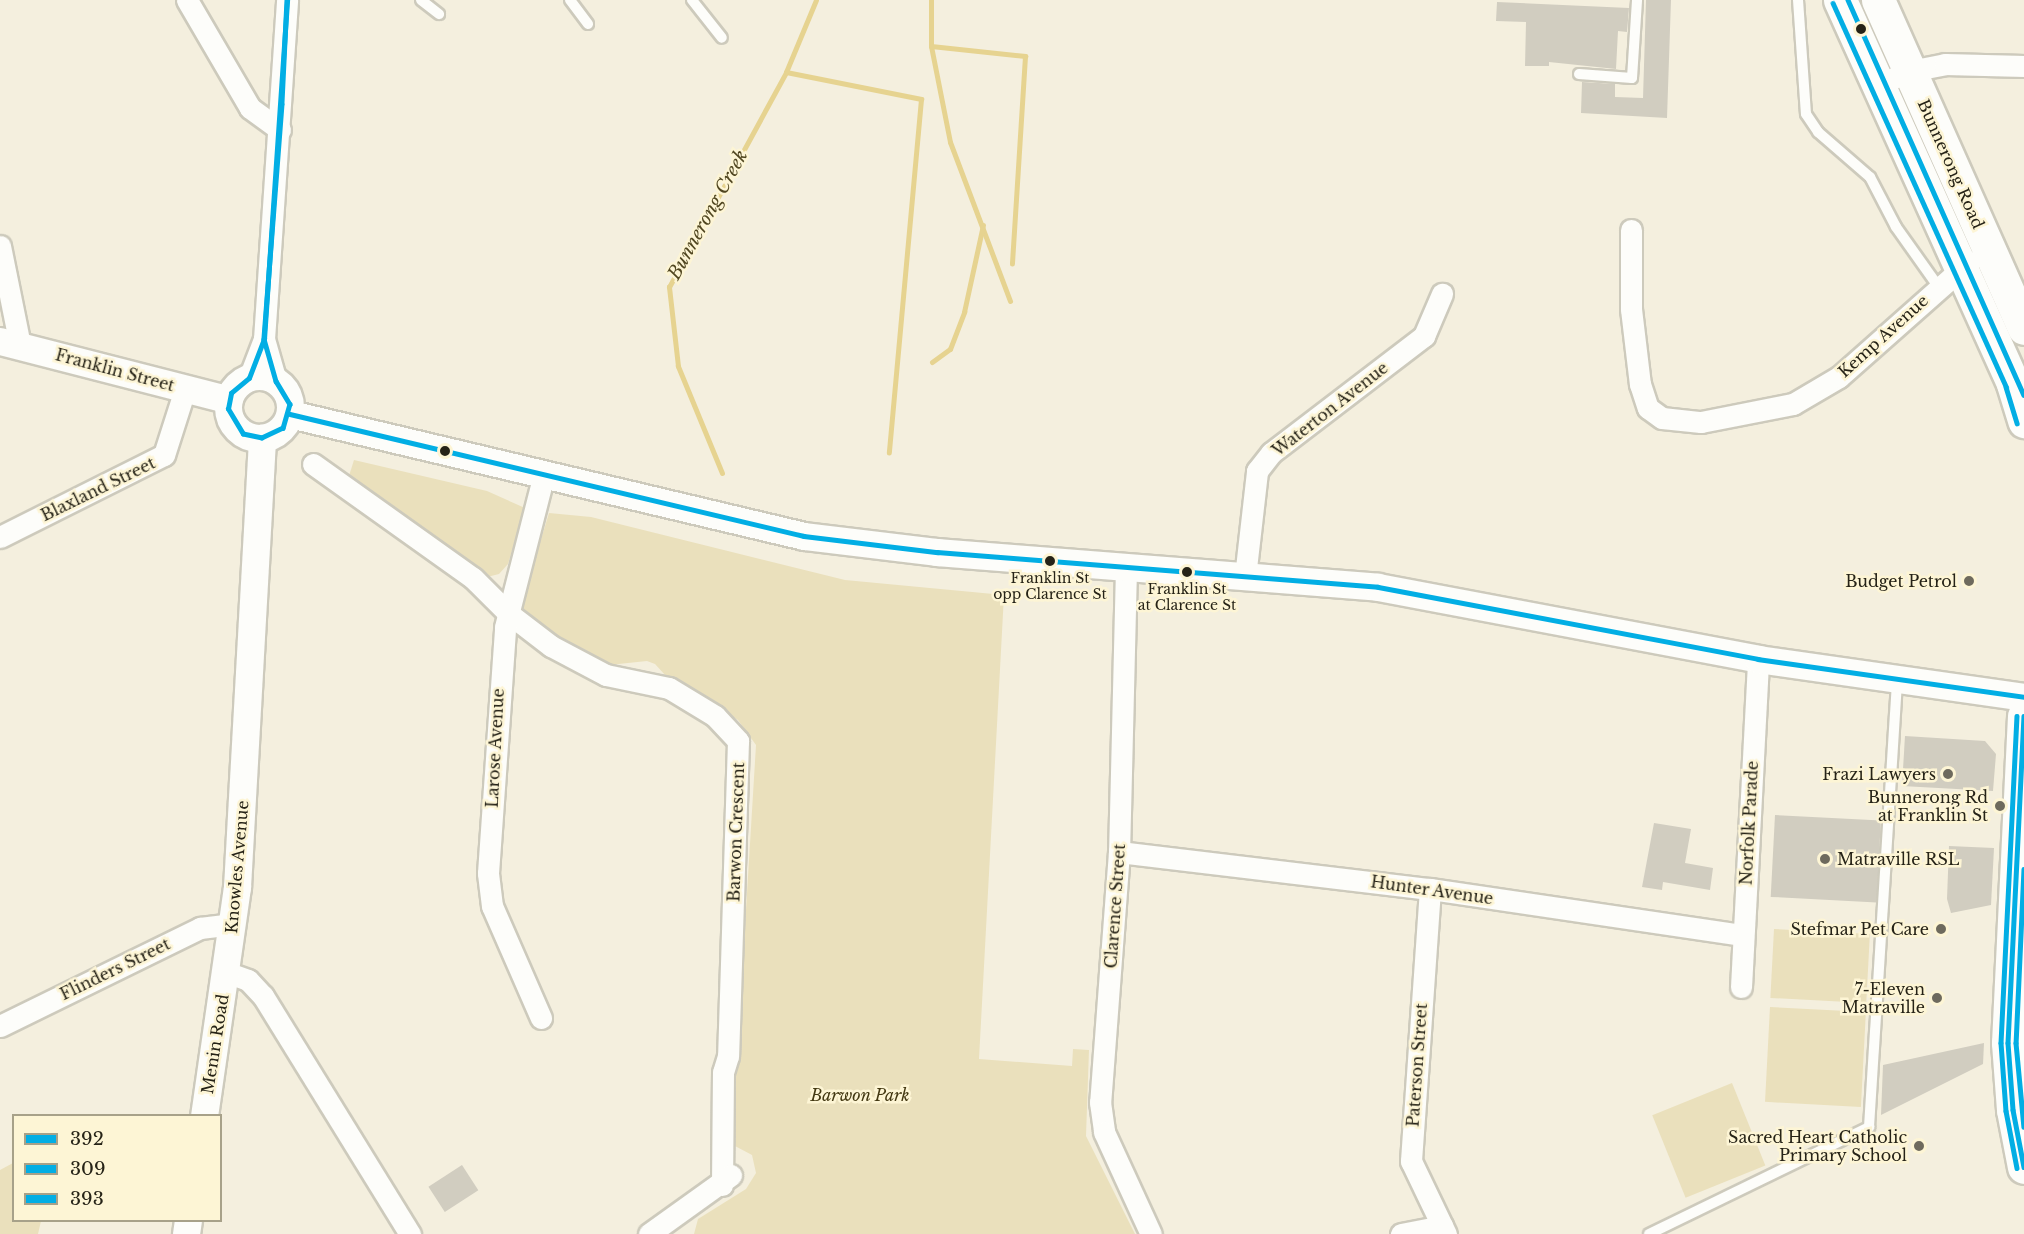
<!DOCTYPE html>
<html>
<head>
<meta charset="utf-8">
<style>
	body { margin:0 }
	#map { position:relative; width:2024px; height:1234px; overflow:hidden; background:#f4efde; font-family:"Libre Baskerville",serif }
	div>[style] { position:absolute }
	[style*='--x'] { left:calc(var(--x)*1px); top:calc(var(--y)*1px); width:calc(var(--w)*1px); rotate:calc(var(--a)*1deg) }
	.green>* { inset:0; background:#eae0bc; transform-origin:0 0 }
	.stream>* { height:5px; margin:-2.5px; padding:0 2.5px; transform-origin:2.5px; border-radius:2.5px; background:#e6d390 }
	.building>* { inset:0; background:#d1cdc0; transform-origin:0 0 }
	.roads { filter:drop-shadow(2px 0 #cdcabc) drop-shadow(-2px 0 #cdcabc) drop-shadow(0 2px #cdcabc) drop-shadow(0 -2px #cdcabc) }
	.service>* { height:10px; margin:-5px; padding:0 5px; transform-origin:5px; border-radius:5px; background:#fdfdfa }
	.minor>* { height:21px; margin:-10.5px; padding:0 10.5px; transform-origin:10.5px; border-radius:10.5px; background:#fdfdfa }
	.tertiary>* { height:27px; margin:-13.5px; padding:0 13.5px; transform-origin:13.5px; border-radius:13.5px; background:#fdfdfa }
	.tertiary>.ring { margin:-13.5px; padding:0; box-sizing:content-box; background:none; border:27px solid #fdfdfa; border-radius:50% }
	.primary>* { height:33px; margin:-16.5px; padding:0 16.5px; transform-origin:16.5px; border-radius:16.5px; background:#fdfdfa }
	.bus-1>* { height:4.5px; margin:-2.25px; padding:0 2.25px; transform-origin:2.25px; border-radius:2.25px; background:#02aee4 }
	.bus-2>* { height:4.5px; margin:-2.25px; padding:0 2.25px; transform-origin:2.25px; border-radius:2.25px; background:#02aee4 }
	.bus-3>* { height:4.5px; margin:-2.25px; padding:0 2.25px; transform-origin:2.25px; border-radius:2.25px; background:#02aee4 }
	.dots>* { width:16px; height:16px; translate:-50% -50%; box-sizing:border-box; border:3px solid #fdf5d5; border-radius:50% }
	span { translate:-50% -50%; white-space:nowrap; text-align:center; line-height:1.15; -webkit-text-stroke:5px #fdf5d5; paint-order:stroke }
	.bus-label { font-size:14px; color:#262317 }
	.street-label { font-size:16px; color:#262317 }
	.poi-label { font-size:16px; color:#262317 }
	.right { translate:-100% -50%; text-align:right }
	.left { translate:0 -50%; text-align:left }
	.park-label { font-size:16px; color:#433812; font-style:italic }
	.water-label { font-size:18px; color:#504620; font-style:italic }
	.legend { position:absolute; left:12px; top:1114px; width:210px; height:108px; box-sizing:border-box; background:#fdf5d5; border:2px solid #a7a189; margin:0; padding:8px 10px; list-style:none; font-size:18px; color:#262317 }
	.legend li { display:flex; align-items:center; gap:12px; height:30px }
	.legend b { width:30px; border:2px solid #a7a189 }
</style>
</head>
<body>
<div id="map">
	<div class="green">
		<div style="clip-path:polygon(354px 460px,487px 491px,525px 508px,508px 564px,499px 574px,487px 577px,348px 479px)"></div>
		<div style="clip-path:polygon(549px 513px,591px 517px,845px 580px,1004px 595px,979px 1059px,1072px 1066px,1073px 1049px,1089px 1050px,1086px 1136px,1135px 1234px,694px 1234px,698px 1219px,746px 1189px,756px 1173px,752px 1155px,735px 1146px,732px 1140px,756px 745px,738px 720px,666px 676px,655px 664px,647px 661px,609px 665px,570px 648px,526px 617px,522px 602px)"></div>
		<div style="left:1774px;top:929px;width:96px;height:69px;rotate:3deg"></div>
		<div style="left:1770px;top:1007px;width:96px;height:95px;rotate:3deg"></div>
		<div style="left:1732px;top:1083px;width:89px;height:86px;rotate:68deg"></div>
		<div style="clip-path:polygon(13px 1163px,14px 1220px,41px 1221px,38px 1234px,0 1234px,0 1170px)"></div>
	</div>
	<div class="stream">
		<div style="--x:931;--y:0;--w:46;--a:90"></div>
		<div style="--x:931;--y:46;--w:98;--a:78.8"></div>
		<div style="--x:950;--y:142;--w:170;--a:69.3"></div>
		<div style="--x:931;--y:46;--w:95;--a:6.1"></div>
		<div style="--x:1025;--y:56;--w:208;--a:93.6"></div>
		<div style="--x:786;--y:72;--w:138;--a:11.3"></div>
		<div style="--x:921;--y:99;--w:355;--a:95.2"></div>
		<div style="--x:932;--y:362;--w:22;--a:-36"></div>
		<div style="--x:950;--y:349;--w:40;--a:-69"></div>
		<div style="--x:964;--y:312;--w:89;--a:-77.7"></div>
		<div style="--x:722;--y:473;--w:116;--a:-112.4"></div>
		<div style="--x:678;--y:366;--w:80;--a:-96.5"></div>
		<div style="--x:669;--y:287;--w:245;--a:-61.4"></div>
		<div style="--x:786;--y:72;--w:78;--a:-67.4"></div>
	</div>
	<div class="building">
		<div style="clip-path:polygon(1646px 0,1671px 0,1667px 118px,1581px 113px,1582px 82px,1615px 84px,1615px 97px,1643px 98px)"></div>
		<div style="clip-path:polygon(1497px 2px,1629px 8px,1627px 32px,1618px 31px,1616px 69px,1549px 62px,1549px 66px,1525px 66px,1526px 22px,1496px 21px)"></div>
		<div style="clip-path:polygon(1905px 736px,1985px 741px,1996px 754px,1993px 791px,1902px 786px)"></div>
		<div style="left:1775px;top:815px;width:106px;height:82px;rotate:3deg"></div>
		<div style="clip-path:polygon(1654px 823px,1691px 829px,1685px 863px,1713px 868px,1710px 890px,1663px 882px,1662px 890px,1642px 887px)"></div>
		<div style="clip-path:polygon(1949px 846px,1994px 848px,1991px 905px,1951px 913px,1947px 899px)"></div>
		<div style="clip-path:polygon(1984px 1043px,1983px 1064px,1881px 1115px,1883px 1065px)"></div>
		<div style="left:462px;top:1165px;width:30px;height:40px;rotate:57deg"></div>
	</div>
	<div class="roads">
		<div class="service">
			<div style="--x:421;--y:0;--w:23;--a:38"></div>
			<div style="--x:570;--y:0;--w:30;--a:53"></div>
			<div style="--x:692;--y:0;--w:48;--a:51.7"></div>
			<div style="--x:1798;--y:0;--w:114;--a:86"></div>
			<div style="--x:1806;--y:114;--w:22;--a:56"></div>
			<div style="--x:1818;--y:132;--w:69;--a:40.9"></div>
			<div style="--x:1870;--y:177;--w:56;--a:62.5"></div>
			<div style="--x:1896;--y:227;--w:72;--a:54.6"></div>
			<div style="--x:1579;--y:74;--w:53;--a:4.3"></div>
			<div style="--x:1632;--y:78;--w:78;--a:-86.3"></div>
			<div style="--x:1649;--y:1234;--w:245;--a:-25.9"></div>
			<div style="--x:1869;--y:1127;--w:449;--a:-86.4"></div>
		</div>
		<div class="minor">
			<div style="--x:187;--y:0;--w:125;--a:59.7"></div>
			<div style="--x:250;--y:108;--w:37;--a:36"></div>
			<div style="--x:1878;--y:85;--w:35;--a:-24"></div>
			<div style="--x:1910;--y:71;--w:36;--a:-11"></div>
			<div style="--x:1945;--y:64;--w:79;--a:1.5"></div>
			<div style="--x:1631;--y:230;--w:79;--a:90"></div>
			<div style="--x:1631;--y:309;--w:76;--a:83.2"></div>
			<div style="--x:1640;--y:384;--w:25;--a:72"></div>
			<div style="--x:1648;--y:408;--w:17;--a:36"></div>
			<div style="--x:1662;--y:418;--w:39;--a:6"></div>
			<div style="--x:1701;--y:422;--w:94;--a:-11.1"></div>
			<div style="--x:1793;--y:404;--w:53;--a:-30.4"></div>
			<div style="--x:1839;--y:377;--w:174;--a:-41.5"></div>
			<div style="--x:0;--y:246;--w:101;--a:78.6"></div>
			<div style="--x:264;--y:339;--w:44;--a:74.1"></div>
			<div style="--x:249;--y:378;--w:42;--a:-69"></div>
			<div style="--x:264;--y:339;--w:340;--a:-86.1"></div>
			<div style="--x:313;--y:464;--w:196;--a:35.5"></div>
			<div style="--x:473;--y:578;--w:49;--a:45"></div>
			<div style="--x:508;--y:613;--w:54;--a:37.5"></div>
			<div style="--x:551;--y:646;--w:62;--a:27.8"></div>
			<div style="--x:606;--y:675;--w:64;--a:11.7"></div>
			<div style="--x:669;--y:688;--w:54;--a:31.3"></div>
			<div style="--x:715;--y:716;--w:34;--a:47"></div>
			<div style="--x:738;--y:741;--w:315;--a:91.8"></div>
			<div style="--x:728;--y:1056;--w:17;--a:107"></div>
			<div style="--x:723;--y:1072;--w:113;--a:90.5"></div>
			<div style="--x:0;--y:537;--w:183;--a:-26.6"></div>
			<div style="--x:164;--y:455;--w:69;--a:-72.3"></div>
			<div style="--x:1126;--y:568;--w:284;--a:91.4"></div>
			<div style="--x:1119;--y:852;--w:251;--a:94.3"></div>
			<div style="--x:1100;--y:1102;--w:30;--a:82"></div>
			<div style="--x:1104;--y:1132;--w:112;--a:65.3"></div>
			<div style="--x:1245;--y:577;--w:107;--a:-83.5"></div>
			<div style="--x:1257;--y:471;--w:23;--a:-52"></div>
			<div style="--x:1271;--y:453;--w:193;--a:-37.4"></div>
			<div style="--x:1424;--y:336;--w:46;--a:-66.8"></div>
			<div style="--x:1119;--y:852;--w:313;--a:6.8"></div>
			<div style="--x:1430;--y:889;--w:316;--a:8.4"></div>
			<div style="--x:1430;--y:889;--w:273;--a:94"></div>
			<div style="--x:1411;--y:1161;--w:81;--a:64.4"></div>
			<div style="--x:226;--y:972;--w:23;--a:20"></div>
			<div style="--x:248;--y:980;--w:22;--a:47"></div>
			<div style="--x:263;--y:996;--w:280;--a:58.3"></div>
			<div style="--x:1741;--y:987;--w:328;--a:-87"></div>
			<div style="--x:541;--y:1018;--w:122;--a:-113.6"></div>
			<div style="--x:492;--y:906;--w:33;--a:-97"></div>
			<div style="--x:488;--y:873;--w:247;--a:-86"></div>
			<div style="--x:505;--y:627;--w:158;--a:-75.7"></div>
			<div style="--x:0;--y:1026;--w:223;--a:-26.1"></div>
			<div style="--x:200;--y:928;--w:33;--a:-7"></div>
			<div style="--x:649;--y:1234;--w:101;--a:-35.7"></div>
			<div style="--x:1401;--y:1234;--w:42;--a:-11"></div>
		</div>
		<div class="tertiary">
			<div style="--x:0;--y:341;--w:236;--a:14.4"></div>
			<div class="ring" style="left:228px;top:376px;width:35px;height:35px"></div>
			<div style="--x:290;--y:414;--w:528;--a:13.35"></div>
			<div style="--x:804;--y:536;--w:134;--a:6.9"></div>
			<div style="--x:937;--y:552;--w:442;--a:4.5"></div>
			<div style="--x:1378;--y:587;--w:387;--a:10.7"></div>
			<div style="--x:1758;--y:659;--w:269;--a:8.1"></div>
			<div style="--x:204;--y:1116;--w:231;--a:-81.8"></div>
			<div style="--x:237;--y:887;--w:450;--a:-86.8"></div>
			<div style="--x:186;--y:1234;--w:14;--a:-82"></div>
		</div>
		<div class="primary">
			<div style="--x:1840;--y:0;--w:421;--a:65.7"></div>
			<div style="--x:2013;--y:384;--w:39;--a:73"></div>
			<div style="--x:1878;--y:0;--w:359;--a:66"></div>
			<div style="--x:2024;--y:716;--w:327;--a:92.8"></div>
			<div style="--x:2008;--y:1043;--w:67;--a:85.7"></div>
			<div style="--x:2013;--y:1110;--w:58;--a:79.1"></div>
		</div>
	</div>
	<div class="bus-1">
		<div style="--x:287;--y:0;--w:104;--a:92.8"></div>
		<div style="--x:282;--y:104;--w:236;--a:94.4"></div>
		<div style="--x:264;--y:339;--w:340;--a:-86.1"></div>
		<div style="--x:264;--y:339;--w:44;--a:74.1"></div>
		<div style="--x:276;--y:381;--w:27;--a:59"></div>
		<div style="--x:290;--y:404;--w:25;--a:106"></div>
		<div style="--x:283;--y:428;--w:23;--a:155"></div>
		<div style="--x:262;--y:438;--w:19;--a:-168"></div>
		<div style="--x:243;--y:434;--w:29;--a:-121"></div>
		<div style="--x:228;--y:409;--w:16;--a:-79"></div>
		<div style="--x:231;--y:393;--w:23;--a:-40"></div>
		<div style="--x:249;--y:378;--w:42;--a:-69"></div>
		<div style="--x:290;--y:414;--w:528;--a:13.35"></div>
		<div style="--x:804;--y:536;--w:134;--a:6.9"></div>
		<div style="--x:937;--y:552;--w:442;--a:4.5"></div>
		<div style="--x:1378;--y:587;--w:387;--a:10.7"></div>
		<div style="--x:1758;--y:659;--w:269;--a:8.1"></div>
		<div style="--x:2024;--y:716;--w:327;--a:92.8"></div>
		<div style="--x:2008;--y:1043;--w:67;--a:85.7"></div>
		<div style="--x:2013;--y:1110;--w:58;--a:79.1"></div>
	</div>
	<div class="bus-2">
		<div style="--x:1833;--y:3;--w:421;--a:65.7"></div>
		<div style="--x:2006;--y:387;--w:38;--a:73"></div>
		<div style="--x:2017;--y:716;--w:327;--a:92.8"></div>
		<div style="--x:2001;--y:1043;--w:68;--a:85.8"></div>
		<div style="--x:2006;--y:1111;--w:58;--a:79.1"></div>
	</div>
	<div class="bus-3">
		<div style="--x:1848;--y:0;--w:432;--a:66"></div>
		<div style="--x:2024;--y:869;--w:174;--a:92.6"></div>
		<div style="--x:2016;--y:1043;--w:84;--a:84.6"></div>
	</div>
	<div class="dots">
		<div style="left:1861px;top:29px;background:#262317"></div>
		<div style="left:445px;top:451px;background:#262317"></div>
		<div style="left:1050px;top:561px;background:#262317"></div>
		<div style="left:1187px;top:572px;background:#262317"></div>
		<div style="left:1969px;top:581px;background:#6e6a5d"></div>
		<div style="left:1948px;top:774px;background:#6e6a5d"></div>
		<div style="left:2000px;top:806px;background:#6e6a5d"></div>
		<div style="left:1825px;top:859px;background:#6e6a5d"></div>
		<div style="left:1941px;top:929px;background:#6e6a5d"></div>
		<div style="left:1937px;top:998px;background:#6e6a5d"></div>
		<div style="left:1919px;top:1146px;background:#6e6a5d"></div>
	</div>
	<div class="bus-label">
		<span style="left:1050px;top:586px">Franklin St<br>opp Clarence St</span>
		<span style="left:1187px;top:597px">Franklin St<br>at Clarence St</span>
	</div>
	<div class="street-label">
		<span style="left:1951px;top:164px;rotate:66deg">Bunnerong Road</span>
		<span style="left:1883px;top:336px;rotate:-42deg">Kemp Avenue</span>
		<span style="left:115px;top:370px;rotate:15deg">Franklin Street</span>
		<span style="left:1330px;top:409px;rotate:-38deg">Waterton Avenue</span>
		<span style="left:98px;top:489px;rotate:-26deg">Blaxland Street</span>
		<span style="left:495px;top:748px;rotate:-87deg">Larose Avenue</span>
		<span style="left:1749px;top:823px;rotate:-87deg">Norfolk Parade</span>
		<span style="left:736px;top:832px;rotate:-88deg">Barwon Crescent</span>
		<span style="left:237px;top:867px;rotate:-85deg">Knowles Avenue</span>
		<span style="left:1432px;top:890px;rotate:8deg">Hunter Avenue</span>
		<span style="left:1115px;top:906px;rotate:-86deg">Clarence Street</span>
		<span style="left:115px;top:969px;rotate:-26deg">Flinders Street</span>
		<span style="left:215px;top:1044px;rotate:-81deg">Menin Road</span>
		<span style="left:1417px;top:1065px;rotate:-86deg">Paterson Street</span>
	</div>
	<div class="poi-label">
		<span class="right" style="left:1957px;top:581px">Budget Petrol</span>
		<span class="right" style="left:1936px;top:774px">Frazi Lawyers</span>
		<span class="right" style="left:1988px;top:806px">Bunnerong Rd<br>at Franklin St</span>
		<span class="left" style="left:1837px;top:859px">Matraville RSL</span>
		<span class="right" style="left:1929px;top:929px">Stefmar Pet Care</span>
		<span class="right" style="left:1925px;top:998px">7-Eleven<br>Matraville</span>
		<span class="right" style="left:1907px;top:1146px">Sacred Heart Catholic<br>Primary School</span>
	</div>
	<div class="park-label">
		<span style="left:860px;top:1095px">Barwon Park</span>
	</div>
	<div class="water-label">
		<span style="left:708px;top:215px;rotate:-61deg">Bunnerong Creek</span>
	</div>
	<ul class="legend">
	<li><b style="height:8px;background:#02aee4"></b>392</li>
	<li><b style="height:8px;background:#02aee4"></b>309</li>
	<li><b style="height:8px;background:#02aee4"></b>393</li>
	</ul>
</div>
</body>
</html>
